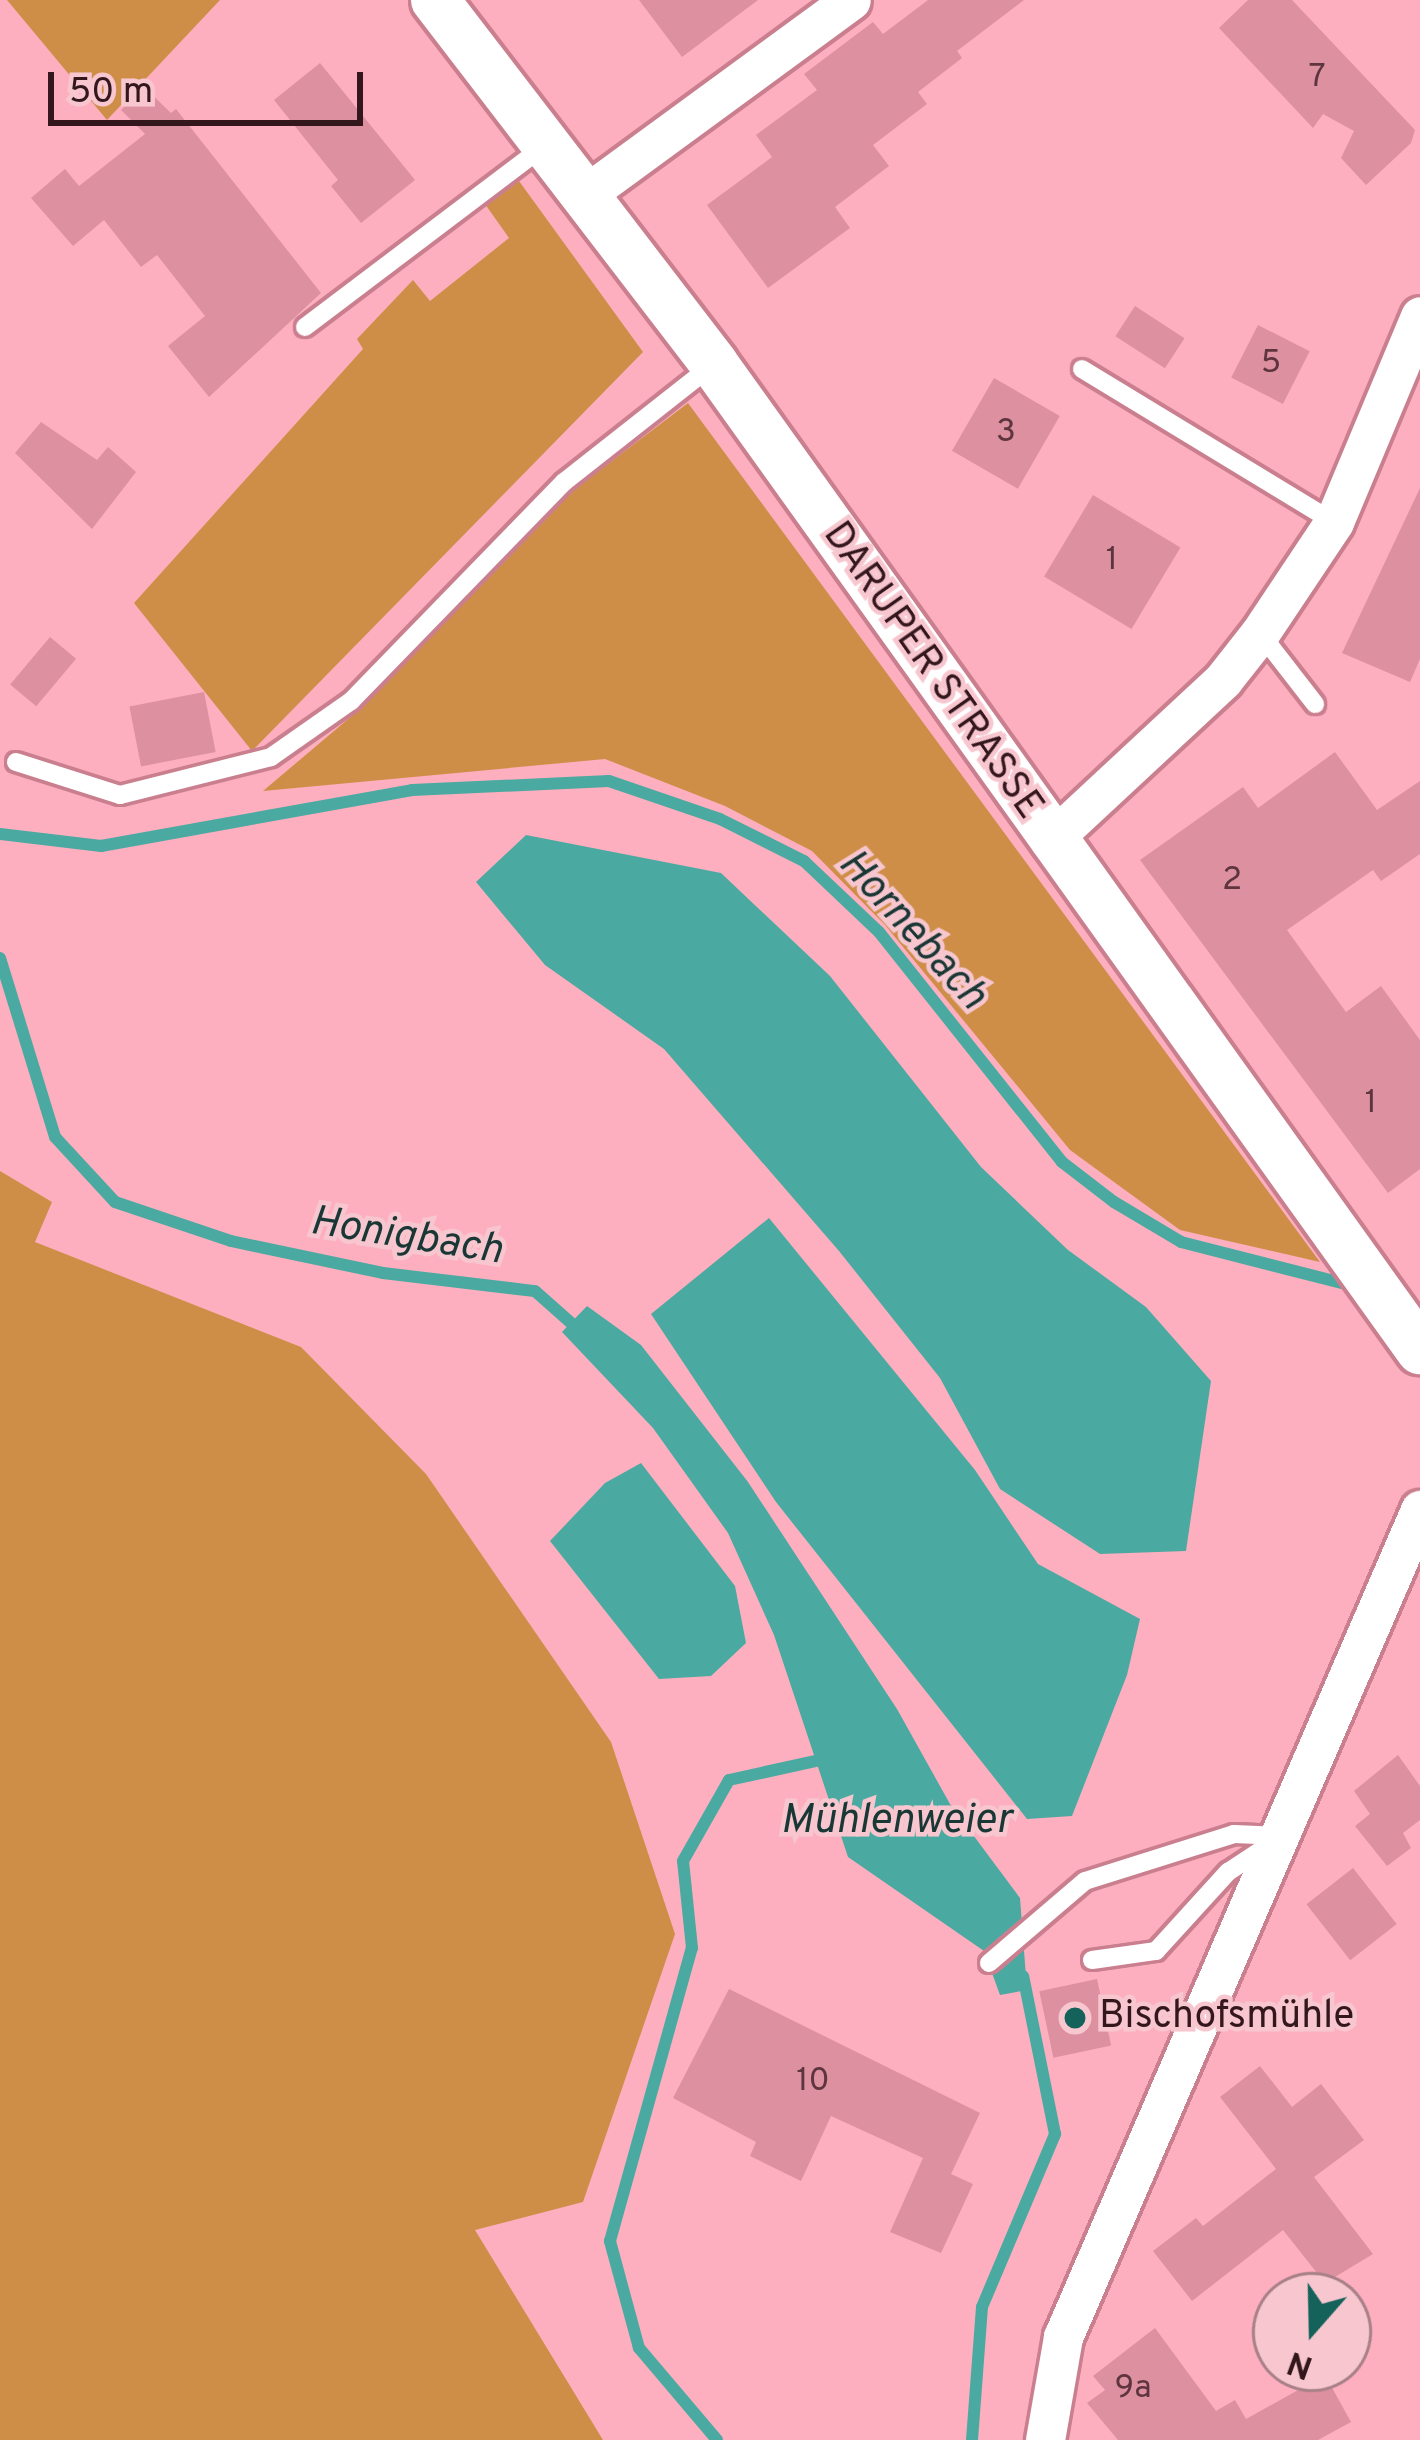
<!DOCTYPE html>
<html>
<head>
<meta charset="utf-8">
<style>
	body { margin:0 }
	#map { position:relative; width:1420px; height:2440px; overflow:hidden; background:#feafbf; font-family:Overpass,sans-serif }
	div>[style] { position:absolute }
	[style*='--x'] { left:calc(var(--x)*1px); top:calc(var(--y)*1px); width:calc(var(--w)*1px); rotate:calc(var(--a)*1deg) }
	.green>* { inset:0; background:#ce8e48 }
	.water>* { inset:0; background:#4aaaa1 }
	.stream>* { height:12px; margin:-6px; padding:0 6px; transform-origin:6px; border-radius:6px; background:#4aaaa1 }
	.building>* { inset:0; background:#dc90a0; transform-origin:0 0 }
	.roads { filter:drop-shadow(3px 0 #ca7f8f) drop-shadow(-3px 0 #ca7f8f) drop-shadow(0 3px #ca7f8f) drop-shadow(0 -3px #ca7f8f) }
	.service>* { height:18px; margin:-9px; padding:0 9px; transform-origin:9px; border-radius:9px; background:#fff }
	.minor>* { height:39px; margin:-19.5px; padding:0 19.5px; transform-origin:19.5px; border-radius:19.5px; background:#fff }
	.tertiary>* { height:48px; margin:-24px; padding:0 24px; transform-origin:24px; border-radius:24px; background:#fff }
	.dots>* { width:33px; height:33px; translate:-50% -50%; box-sizing:border-box; border:6px solid #f7c6cf; border-radius:50% }
	span { translate:-50% -50%; white-space:nowrap; text-align:center; line-height:1.15; -webkit-text-stroke:9px #f7c6cf; paint-order:stroke }
	.number-label { font-size:33px; color:#5e353e }
	.number-label span { -webkit-text-stroke-width:0 }
	.street-label { font-size:39px; color:#34171d }
	.poi-label { font-size:39px; color:#34171d }
	.left { translate:0 -50%; text-align:left }
	.water-label { font-size:42px; color:#193734; font-style:italic }
	.north { position:absolute; left:1252px; top:2272px; width:120px; height:120px; box-sizing:border-box; background:#f7c6cf; border:3px solid #a98088; border-radius:50%; rotate:200deg; font-size:33px; font-weight:700; line-height:48px; text-align:center; color:#34171d }
	.north::after { content:''; display:block; margin:auto; width:42px; height:54px; background:#15625b; clip-path:polygon(50% 0,100% 100%,50% 72%,0 100%) }
	.scale { position:absolute; left:48px; top:72px; width:315px; height:54px; box-sizing:border-box; border:6px solid #34171d; border-top:0; padding-left:15px; font-size:36px; line-height:42px; white-space:nowrap; color:#34171d; -webkit-text-stroke:9px #f7c6cf; paint-order:stroke }
</style>
</head>
<body>
<div id="map">
	<div class="green">
		<div style="clip-path:polygon(7px 0,220px 0,107px 120px)"></div>
		<div style="clip-path:polygon(519px 181px,643px 352px,252px 751px,134px 603px,363px 349px,357px 339px,413px 280px,430px 301px,509px 238px,485px 204px)"></div>
		<div style="clip-path:polygon(688px 403px,1320px 1262px,1180px 1230px,1070px 1150px,885px 925px,812px 851px,725px 806px,605px 759px,263px 791px,347px 720px,567px 495px)"></div>
		<div style="clip-path:polygon(0 1171px,52px 1202px,35px 1242px,301px 1347px,426px 1474px,611px 1742px,675px 1934px,583px 2202px,475px 2230px,603px 2440px,0 2440px)"></div>
	</div>
	<div class="water">
		<div style="clip-path:polygon(526px 835px,721px 873px,830px 976px,981px 1167px,1068px 1250px,1146px 1307px,1211px 1381px,1186px 1551px,1100px 1554px,1000px 1489px,940px 1378px,839px 1251px,664px 1049px,545px 965px,476px 882px)"></div>
		<div style="clip-path:polygon(769px 1218px,975px 1470px,1038px 1564px,1140px 1619px,1127px 1675px,1072px 1816px,1027px 1819px,776px 1502px,651px 1314px)"></div>
		<div style="clip-path:polygon(587px 1306px,641px 1345px,748px 1482px,897px 1709px,950px 1804px,1020px 1898px,1027px 1990px,1000px 1995px,984px 1951px,848px 1857px,774px 1635px,728px 1533px,653px 1428px,562px 1332px)"></div>
		<div style="clip-path:polygon(641px 1463px,735px 1586px,746px 1643px,711px 1676px,659px 1679px,550px 1541px,605px 1483px)"></div>
	</div>
	<div class="stream">
		<div style="--x:0;--y:834;--w:102;--a:6.8"></div>
		<div style="--x:101;--y:846;--w:316;--a:-10.2"></div>
		<div style="--x:412;--y:790;--w:197;--a:-2.6"></div>
		<div style="--x:609;--y:781;--w:117;--a:18.9"></div>
		<div style="--x:720;--y:819;--w:94;--a:26.6"></div>
		<div style="--x:804;--y:861;--w:103;--a:43.4"></div>
		<div style="--x:879;--y:932;--w:294;--a:51.5"></div>
		<div style="--x:1062;--y:1162;--w:66;--a:37.6"></div>
		<div style="--x:1114;--y:1202;--w:78;--a:30.8"></div>
		<div style="--x:1181;--y:1242;--w:179;--a:14.3"></div>
		<div style="--x:0;--y:958;--w:187;--a:72.9"></div>
		<div style="--x:55;--y:1137;--w:88;--a:47.3"></div>
		<div style="--x:115;--y:1202;--w:122;--a:18.6"></div>
		<div style="--x:231;--y:1241;--w:155;--a:11.9"></div>
		<div style="--x:383;--y:1273;--w:153;--a:6.8"></div>
		<div style="--x:535;--y:1291;--w:60;--a:41.6"></div>
		<div style="--x:717;--y:2440;--w:121;--a:-130.3"></div>
		<div style="--x:639;--y:2348;--w:111;--a:-105.2"></div>
		<div style="--x:610;--y:2241;--w:304;--a:-74.4"></div>
		<div style="--x:692;--y:1948;--w:87;--a:-95.9"></div>
		<div style="--x:683;--y:1861;--w:93;--a:-60.4"></div>
		<div style="--x:729;--y:1780;--w:102;--a:-12.4"></div>
		<div style="--x:972;--y:2440;--w:133;--a:-85.7"></div>
		<div style="--x:982;--y:2307;--w:188;--a:-67.1"></div>
		<div style="--x:1055;--y:2134;--w:161;--a:-101.4"></div>
	</div>
	<div class="building">
		<div style="clip-path:polygon(639px 0,758px 0,682px 57px)"></div>
		<div style="clip-path:polygon(928px 0,1024px 0,957px 51px,962px 58px,918px 92px,927px 104px,873px 145px,889px 166px,835px 207px,850px 228px,768px 288px,707px 205px,772px 157px,756px 135px,817px 90px,804px 74px,873px 22px,883px 34px)"></div>
		<div style="clip-path:polygon(1248px 0,1292px 0,1415px 130px,1411px 143px,1366px 185px,1341px 158px,1354px 131px,1323px 114px,1313px 128px,1219px 28px)"></div>
		<div style="clip-path:polygon(320px 63px,415px 180px,361px 223px,331px 186px,338px 180px,274px 100px)"></div>
		<div style="clip-path:polygon(144px 87px,171px 113px,176px 109px,321px 293px,209px 397px,168px 346px,205px 316px,157px 255px,141px 267px,104px 220px,73px 246px,31px 198px,65px 169px,79px 186px,145px 134px,121px 110px)"></div>
		<div style="left:1135px;top:306px;width:59px;height:36px;rotate:33deg"></div>
		<div style="left:1258px;top:325px;width:58px;height:59px;rotate:27deg"></div>
		<div style="left:994px;top:378px;width:76px;height:84px;rotate:30deg"></div>
		<div style="clip-path:polygon(41px 422px,97px 460px,108px 447px,136px 472px,92px 529px,15px 453px)"></div>
		<div style="clip-path:polygon(1420px 488px,1420px 659px,1410px 682px,1342px 653px)"></div>
		<div style="left:1093px;top:495px;width:102px;height:95px;rotate:31deg"></div>
		<div style="left:50px;top:637px;width:34px;height:62px;rotate:40deg"></div>
		<div style="left:204px;top:692px;width:61px;height:76px;rotate:79deg"></div>
		<div style="clip-path:polygon(1335px 752px,1377px 810px,1420px 781px,1420px 854px,1381px 881px,1373px 870px,1287px 930px,1346px 1012px,1381px 986px,1420px 1040px,1420px 1169px,1388px 1193px,1140px 860px,1243px 787px,1258px 808px)"></div>
		<div style="clip-path:polygon(1398px 1755px,1420px 1786px,1420px 1820px,1403px 1833px,1411px 1848px,1387px 1866px,1355px 1826px,1370px 1814px,1354px 1791px)"></div>
		<div style="left:1353px;top:1868px;width:71px;height:59px;rotate:52deg"></div>
		<div style="left:1097px;top:1979px;width:68px;height:59px;rotate:78deg"></div>
		<div style="clip-path:polygon(729px 1989px,980px 2113px,951px 2174px,973px 2184px,941px 2253px,890px 2232px,923px 2158px,831px 2116px,801px 2181px,750px 2156px,756px 2142px,673px 2098px)"></div>
		<div style="clip-path:polygon(1260px 2066px,1292px 2107px,1321px 2084px,1364px 2140px,1314px 2177px,1373px 2254px,1325px 2283px,1283px 2230px,1192px 2301px,1153px 2251px,1196px 2218px,1203px 2226px,1276px 2169px,1220px 2097px)"></div>
		<div style="clip-path:polygon(1155px 2328px,1216px 2411px,1235px 2400px,1246px 2419px,1325px 2375px,1351px 2422px,1318px 2440px,1118px 2440px,1087px 2403px,1105px 2390px,1093px 2376px)"></div>
	</div>
	<div class="roads">
		<div class="service">
			<div style="--x:305;--y:327;--w:300;--a:-37.1"></div>
			<div style="--x:1082;--y:369;--w:295;--a:31.3"></div>
			<div style="--x:1260;--y:633;--w:90;--a:52.2"></div>
			<div style="--x:16;--y:762;--w:109;--a:17.6"></div>
			<div style="--x:120;--y:795;--w:156;--a:-14.1"></div>
			<div style="--x:271;--y:757;--w:98;--a:-35"></div>
			<div style="--x:351;--y:701;--w:305;--a:-45.8"></div>
			<div style="--x:564;--y:482;--w:186;--a:-38.2"></div>
			<div style="--x:1092;--y:1960;--w:65;--a:-8"></div>
			<div style="--x:1156;--y:1951;--w:107;--a:-47.7"></div>
			<div style="--x:1228;--y:1872;--w:45;--a:-33.3"></div>
			<div style="--x:989;--y:1963;--w:126;--a:-40.5"></div>
			<div style="--x:1085;--y:1881;--w:156;--a:-17.5"></div>
			<div style="--x:1234;--y:1834;--w:47;--a:2.4"></div>
		</div>
		<div class="minor">
			<div style="--x:582;--y:197;--w:333;--a:-36.2"></div>
			<div style="--x:1050;--y:841;--w:236;--a:-42.9"></div>
			<div style="--x:1223;--y:680;--w:60;--a:-51.8"></div>
			<div style="--x:1260;--y:633;--w:133;--a:-56.3"></div>
			<div style="--x:1334;--y:522;--w:223;--a:-67.3"></div>
			<div style="--x:1045;--y:2440;--w:105;--a:-80.1"></div>
			<div style="--x:1063;--y:2337;--w:901;--a:-66.65"></div>
		</div>
		<div class="tertiary">
			<div style="--x:435;--y:0;--w:459;--a:52.5"></div>
			<div style="--x:714;--y:364;--w:1213;--a:54.4"></div>
		</div>
	</div>
	<div class="dots">
		<div style="left:1075px;top:2018px;background:#15625b"></div>
	</div>
	<div class="number-label">
		<span style="left:1317px;top:79px">7</span>
		<span style="left:1271px;top:365px">5</span>
		<span style="left:1006px;top:434px">3</span>
		<span style="left:1112px;top:562px">1</span>
		<span style="left:1232px;top:882px">2</span>
		<span style="left:1371px;top:1105px">1</span>
		<span style="left:813px;top:2083px">10</span>
		<span style="left:1133px;top:2390px">9a</span>
	</div>
	<div class="street-label">
		<span style="left:931px;top:672px;rotate:55deg">DARUPER STRASSE</span>
	</div>
	<div class="poi-label">
		<span class="left" style="left:1099px;top:2018px">Bischofsmühle</span>
	</div>
	<div class="water-label">
		<span style="left:911px;top:931px;rotate:48deg">Hornebach</span>
		<span style="left:406px;top:1238px;rotate:9deg">Honigbach</span>
		<span style="left:896px;top:1822px">Mühlenweier</span>
	</div>
	<div class="north">N</div>
	<div class="scale">50 m</div>
</div>
</body>
</html>
